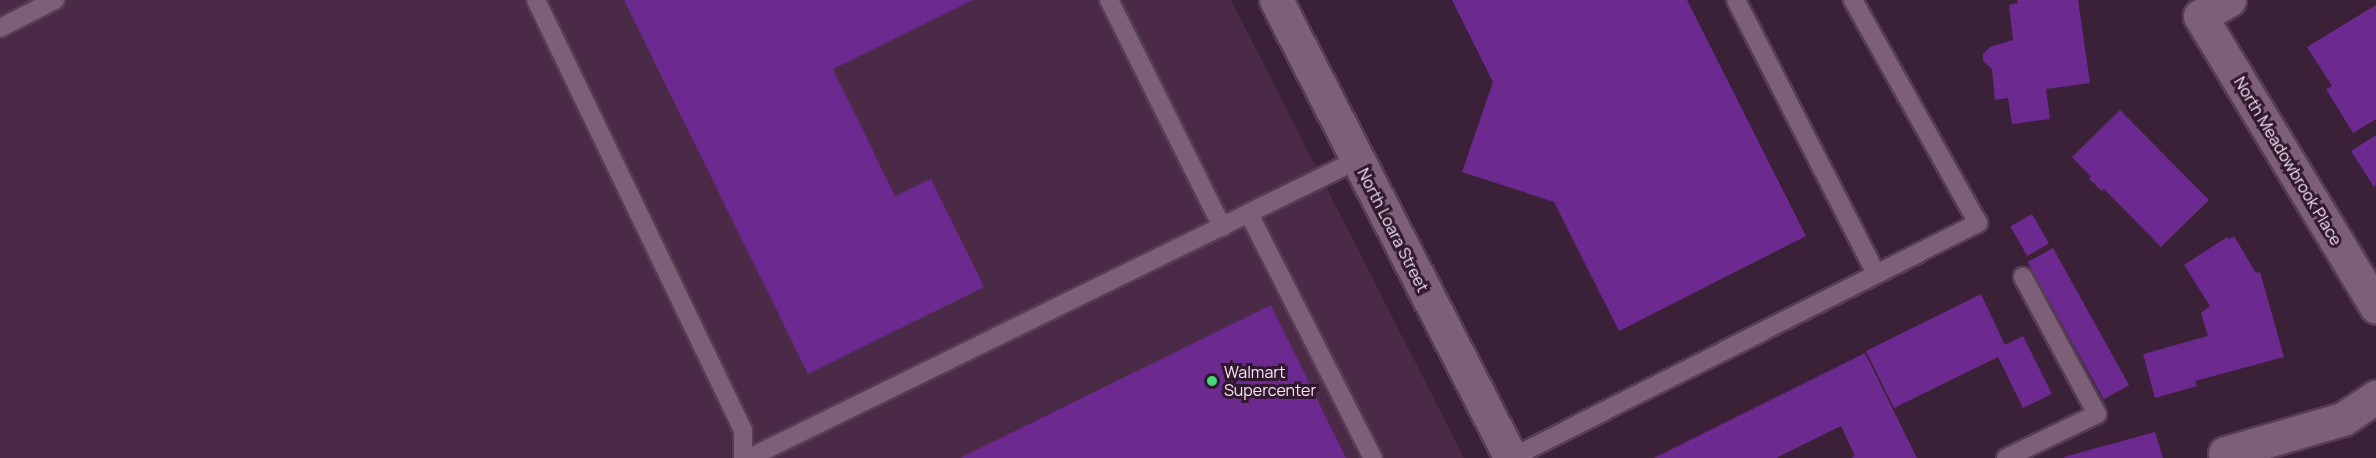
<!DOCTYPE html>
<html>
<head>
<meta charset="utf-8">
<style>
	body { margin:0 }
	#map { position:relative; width:2376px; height:458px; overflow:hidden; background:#3b2138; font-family:Manrope,sans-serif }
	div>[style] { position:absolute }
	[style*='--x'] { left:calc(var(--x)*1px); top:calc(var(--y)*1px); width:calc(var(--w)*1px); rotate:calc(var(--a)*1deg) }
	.built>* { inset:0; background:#4a2a46 }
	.building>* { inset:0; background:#6c298f; transform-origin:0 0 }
	.roads { filter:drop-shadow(2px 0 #553e52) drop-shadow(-2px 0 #553e52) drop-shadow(0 2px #553e52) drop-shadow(0 -2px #553e52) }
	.service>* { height:18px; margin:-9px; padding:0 9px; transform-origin:9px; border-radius:9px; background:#7d5f78 }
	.minor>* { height:33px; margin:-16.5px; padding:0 16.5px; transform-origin:16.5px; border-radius:16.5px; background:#7d5f78 }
	.tertiary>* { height:33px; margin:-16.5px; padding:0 16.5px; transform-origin:16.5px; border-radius:16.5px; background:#7d5f78 }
	.dots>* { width:16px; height:16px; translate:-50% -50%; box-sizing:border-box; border:3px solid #31182e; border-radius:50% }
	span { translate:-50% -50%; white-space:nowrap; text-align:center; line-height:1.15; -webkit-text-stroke:6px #31182e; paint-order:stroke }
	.street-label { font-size:16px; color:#f7e6f4 }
	.poi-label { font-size:16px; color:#f7e6f4 }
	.left { translate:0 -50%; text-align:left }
</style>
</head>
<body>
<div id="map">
	<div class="built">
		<div style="clip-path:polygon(0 0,1231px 0,1464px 458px,0 458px)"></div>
	</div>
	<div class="building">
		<div style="clip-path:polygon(624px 0,973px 0,833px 69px,895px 196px,931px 179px,984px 287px,808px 374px)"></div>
		<div style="clip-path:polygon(1452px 0,1687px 0,1806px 236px,1619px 331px,1554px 202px,1462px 172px,1493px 82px)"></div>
		<div style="clip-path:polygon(2017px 0,2078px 0,2090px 83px,2046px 89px,2050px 119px,2012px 124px,2008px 98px,1995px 100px,1992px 69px,1983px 61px,1983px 54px,1990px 47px,2013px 40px,2009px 5px,2018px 3px)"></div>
		<div style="clip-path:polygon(2376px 5px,2376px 119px,2353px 133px,2326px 89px,2332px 86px,2307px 47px)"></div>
		<div style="clip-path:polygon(2120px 110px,2209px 200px,2161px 247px,2104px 189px,2102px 191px,2089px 179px,2091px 177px,2072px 157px)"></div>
		<div style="clip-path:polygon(2376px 135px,2376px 185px,2374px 187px,2351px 151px)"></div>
		<div style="left:2032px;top:214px;width:34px;height:25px;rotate:60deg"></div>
		<div style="clip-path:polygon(2234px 236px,2256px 273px,2260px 272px,2284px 357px,2195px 381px,2197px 386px,2155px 398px,2143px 354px,2208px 336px,2201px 313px,2210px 306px,2184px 265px,2227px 237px,2229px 239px)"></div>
		<div style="left:2053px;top:248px;width:157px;height:29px;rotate:61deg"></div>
		<div style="clip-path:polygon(1981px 294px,2005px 345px,2023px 336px,2052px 394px,2023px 408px,1998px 357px,1894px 408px,1866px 351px)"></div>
		<div style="clip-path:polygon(1271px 305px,1346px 458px,960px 458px)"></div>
		<div style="clip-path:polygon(1865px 353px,1917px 458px,1851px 458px,1855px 456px,1841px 426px,1776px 458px,1654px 458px)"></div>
		<div style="clip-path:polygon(2155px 432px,2163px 458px,2064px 458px,2064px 457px)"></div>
	</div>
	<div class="roads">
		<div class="service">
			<div style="--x:536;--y:0;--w:477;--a:64.3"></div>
			<div style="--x:743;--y:430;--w:28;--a:90"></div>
			<div style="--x:1109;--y:0;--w:254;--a:63.5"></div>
			<div style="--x:1736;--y:0;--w:308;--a:62.9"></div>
			<div style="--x:0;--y:28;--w:62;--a:-27"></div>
			<div style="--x:1249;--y:214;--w:274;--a:63.1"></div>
			<div style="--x:749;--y:458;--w:677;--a:-26.11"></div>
			<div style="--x:1511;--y:458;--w:523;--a:-26.71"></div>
			<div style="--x:1978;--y:223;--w:256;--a:-119.3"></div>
			<div style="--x:2006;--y:458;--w:101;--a:-25.8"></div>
			<div style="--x:2097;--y:414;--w:156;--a:-118.4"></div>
		</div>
		<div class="minor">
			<div style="--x:2229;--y:0;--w:33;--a:151"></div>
			<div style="--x:2200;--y:16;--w:340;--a:58.8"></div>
			<div style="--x:2225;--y:453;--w:123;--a:-16.1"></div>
			<div style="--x:2343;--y:419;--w:40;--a:-34"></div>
		</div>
		<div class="tertiary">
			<div style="--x:1276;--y:0;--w:515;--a:62.84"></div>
		</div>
	</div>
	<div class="dots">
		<div style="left:1212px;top:381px;background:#44d77b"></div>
	</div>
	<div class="street-label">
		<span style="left:2288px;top:161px;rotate:59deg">North Meadowbrook Place</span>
		<span style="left:1393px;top:230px;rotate:63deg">North Loara Street</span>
	</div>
	<div class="poi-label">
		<span class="left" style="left:1224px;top:381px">Walmart<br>Supercenter</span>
	</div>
</div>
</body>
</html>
